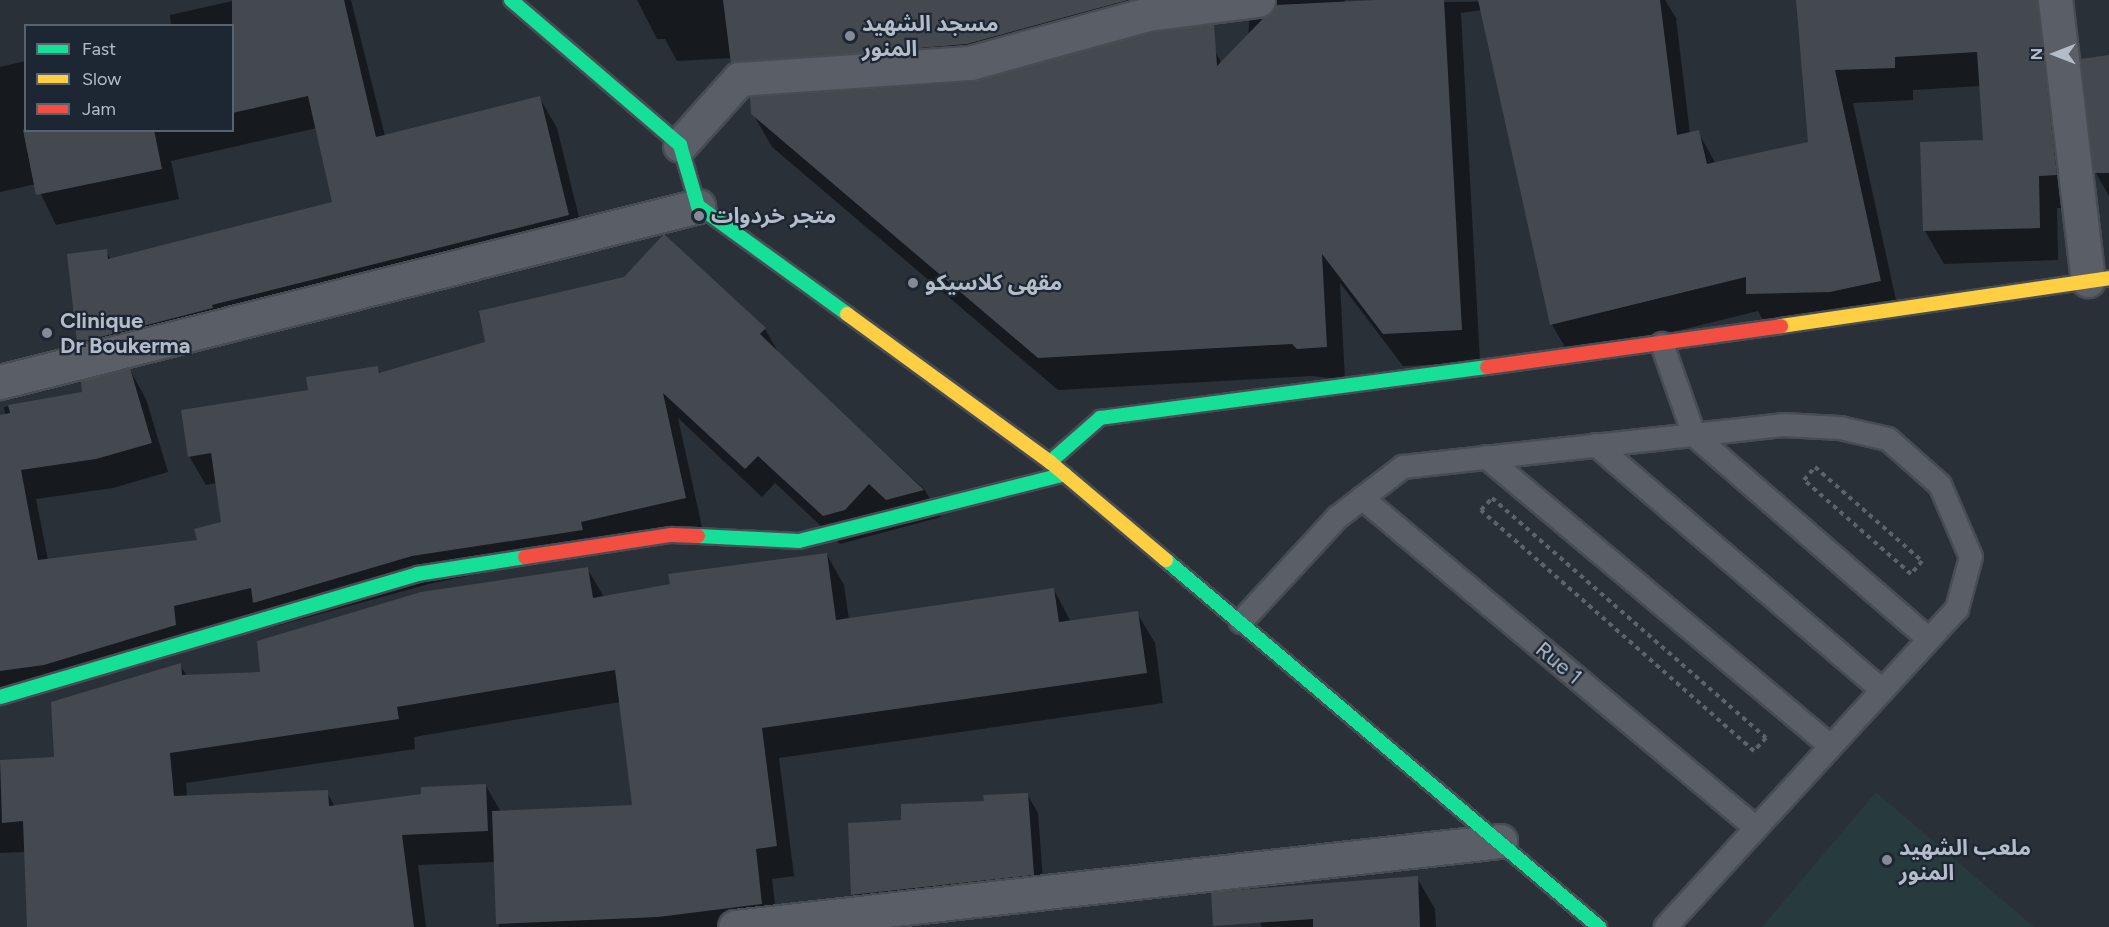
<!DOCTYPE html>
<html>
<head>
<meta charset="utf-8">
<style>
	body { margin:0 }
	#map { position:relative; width:2109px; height:927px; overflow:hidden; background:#2a3038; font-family:Figtree,"Noto Sans Arabic",sans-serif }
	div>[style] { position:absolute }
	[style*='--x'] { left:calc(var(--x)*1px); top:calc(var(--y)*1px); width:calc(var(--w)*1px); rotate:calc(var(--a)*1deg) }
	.green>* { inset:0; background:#273a3e }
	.shadow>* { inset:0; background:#0007 }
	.building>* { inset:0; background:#444950 }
	.path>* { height:4px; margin-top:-2px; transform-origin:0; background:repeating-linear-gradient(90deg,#5d636a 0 4.5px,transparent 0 9px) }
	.roads { filter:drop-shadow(2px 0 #484c53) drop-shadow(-2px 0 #484c53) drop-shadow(0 2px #484c53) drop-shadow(0 -2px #484c53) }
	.lane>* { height:22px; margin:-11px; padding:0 11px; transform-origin:11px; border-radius:11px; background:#5a5e66 }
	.street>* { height:33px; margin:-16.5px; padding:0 16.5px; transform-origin:16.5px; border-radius:16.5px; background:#5a5e66 }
	.fast>* { height:14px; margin:-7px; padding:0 7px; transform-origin:7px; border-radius:7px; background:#16e098 }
	.slow>* { height:14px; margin:-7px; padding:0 7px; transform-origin:7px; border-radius:7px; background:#ffcf43 }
	.jam>* { height:14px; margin:-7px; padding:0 7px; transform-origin:7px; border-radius:7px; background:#f24e42 }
	.dots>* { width:16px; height:16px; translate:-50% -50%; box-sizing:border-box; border:3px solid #1d2633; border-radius:50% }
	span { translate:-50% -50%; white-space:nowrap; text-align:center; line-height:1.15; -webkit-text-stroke:4.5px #1d2633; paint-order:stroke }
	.poi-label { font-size:22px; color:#b4bcc9; font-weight:700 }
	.left { translate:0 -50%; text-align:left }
	.street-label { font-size:22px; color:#b4bcc9 }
	.legend { position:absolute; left:24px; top:24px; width:210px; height:108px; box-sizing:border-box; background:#1d2633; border:2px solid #59626f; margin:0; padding:8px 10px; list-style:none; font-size:18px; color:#b4bcc9 }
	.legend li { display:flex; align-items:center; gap:12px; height:30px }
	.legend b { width:30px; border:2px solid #59626f }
	.north { position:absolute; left:2025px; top:24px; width:60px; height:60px; -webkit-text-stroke:4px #1d2633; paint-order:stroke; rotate:270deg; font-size:16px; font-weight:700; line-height:24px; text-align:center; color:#b4bcc9 }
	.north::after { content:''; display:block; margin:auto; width:21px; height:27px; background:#b4bcc9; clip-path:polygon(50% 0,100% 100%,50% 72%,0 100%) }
</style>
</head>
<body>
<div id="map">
	<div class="green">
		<div style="clip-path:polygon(1876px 792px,2034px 927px,1762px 927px)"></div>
	</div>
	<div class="shadow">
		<div style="clip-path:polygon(237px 0,351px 0,385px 136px,539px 97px,557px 128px,586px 246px,96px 374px,78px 343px,69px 255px,106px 251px,111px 260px,333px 203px,317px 128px,171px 161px,179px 199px,56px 225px,36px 184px,0 192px,0 67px,26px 61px,26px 130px,232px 130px,232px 26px,171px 26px,170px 15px)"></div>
		<div style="clip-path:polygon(evenodd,637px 0,1213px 0,1216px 23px,1200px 25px,1220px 60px,1227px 113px,1246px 112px,1249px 21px,1270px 16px,1261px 0,1345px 0,1344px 3px,1665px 0,1676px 18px,1690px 134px,1698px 132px,1716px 164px,1810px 143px,1798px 0,2054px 0,2075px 208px,2057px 208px,2058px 260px,1944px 264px,1925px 231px,1922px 144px,1984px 142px,1981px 86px,1913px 90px,1913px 100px,1853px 103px,1899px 314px,1766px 326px,1758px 311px,1571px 357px,1552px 325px,1482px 10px,1461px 13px,1480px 362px,1403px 366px,1340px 283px,1345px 380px,1312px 376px,1058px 390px,772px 147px,753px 114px,752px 97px,732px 58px,677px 61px,665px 39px,657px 39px,637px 0,983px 79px,972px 83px,902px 88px,902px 85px,983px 79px)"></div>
		<div style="clip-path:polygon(2109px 56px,2109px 196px,2096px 173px)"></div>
		<div style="clip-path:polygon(765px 329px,780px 355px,924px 489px,941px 517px,840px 544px,775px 483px,762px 497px,678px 418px,702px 527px,429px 584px,0 702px,0 420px,6px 419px,4px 407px,84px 393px,130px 370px,146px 399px,168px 472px,113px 488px,36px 499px,48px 560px,199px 541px,223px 523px,217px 483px,206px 485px,189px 456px,310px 391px,377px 368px,381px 374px)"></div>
		<div style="clip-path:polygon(evenodd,827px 555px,844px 585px,849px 620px,1054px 590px,1071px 622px,1137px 613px,1155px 643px,1163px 703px,779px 758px,794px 876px,772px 879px,778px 927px,499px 927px,495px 862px,418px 865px,426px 927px,28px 927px,25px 852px,0 853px,0 762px,56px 758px,180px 665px,187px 676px,262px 673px,587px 568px,604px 597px,827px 555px,620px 702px,633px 807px,501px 812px,486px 786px,335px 807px,327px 792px,187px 797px,186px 783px,415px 749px,414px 737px,620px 702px)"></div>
		<div style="clip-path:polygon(1027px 794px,1038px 813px,1044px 893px,863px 913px,853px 895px,902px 822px)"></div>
		<div style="clip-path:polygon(1417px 878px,1435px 909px,1436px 927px,1262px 927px,1260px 922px)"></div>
	</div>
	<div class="building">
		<div style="clip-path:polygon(232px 0,344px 0,376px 137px,540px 96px,569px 215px,212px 305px,213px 308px,77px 343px,67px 254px,107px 249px,108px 259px,332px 202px,308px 96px,232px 113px)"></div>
		<div style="clip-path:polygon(723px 0,1128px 0,967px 44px,731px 64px)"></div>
		<div style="clip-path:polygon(1376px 0,1444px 0,1462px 330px,1383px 334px,1322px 254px,1327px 347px,1297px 349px,1292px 344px,1038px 358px,751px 114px,750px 97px,972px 82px,1152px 32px,1214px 24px,1217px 66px,1276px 5px)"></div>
		<div style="clip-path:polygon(1478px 0,1660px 0,1677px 135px,1699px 130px,1707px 164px,1808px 142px,1796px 0,2037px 0,2057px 175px,2039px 176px,2040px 228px,1923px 231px,1920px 142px,1983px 140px,1977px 52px,1895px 57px,1895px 68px,1835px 70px,1881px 281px,1830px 292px,1746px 294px,1746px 277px,1550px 325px)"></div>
		<div style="clip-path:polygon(2109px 55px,2109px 173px,2094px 173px,2081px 59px)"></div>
		<div style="clip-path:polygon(23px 130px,154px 130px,162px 169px,36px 195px)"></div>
		<div style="clip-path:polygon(664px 234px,766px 328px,760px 334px,924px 490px,886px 500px,869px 484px,845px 510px,823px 516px,758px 456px,745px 469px,663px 393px,686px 498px,581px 522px,583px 530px,412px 556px,253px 603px,251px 588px,174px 606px,176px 625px,44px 665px,0 671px,0 415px,10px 413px,8px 405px,82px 392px,81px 381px,130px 368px,152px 443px,96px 459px,21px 470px,38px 560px,197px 540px,194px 529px,221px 522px,211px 453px,188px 457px,181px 410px,308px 390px,306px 377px,378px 366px,379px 373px,485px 342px,479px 311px,624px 277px)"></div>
		<div style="clip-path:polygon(827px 553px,836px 620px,1054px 588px,1059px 622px,1138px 611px,1147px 673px,762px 728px,777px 846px,756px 849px,762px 904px,658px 917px,496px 924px,492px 811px,632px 805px,615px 670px,397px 707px,399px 719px,170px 753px,174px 796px,328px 790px,329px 806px,421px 794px,421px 787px,486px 784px,488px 831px,402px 835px,414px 927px,27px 927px,23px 821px,2px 823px,0 760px,54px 757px,51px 702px,181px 663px,182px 675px,260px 672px,257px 641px,421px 592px,588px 567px,593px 598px,670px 584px,668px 574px)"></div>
		<div style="clip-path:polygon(1028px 793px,1034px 875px,851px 895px,848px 823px,901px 820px,901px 804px,984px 801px,983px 795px)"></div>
		<div style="clip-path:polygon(1418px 876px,1420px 927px,1313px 927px,1313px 919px,1213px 926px,1211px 892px)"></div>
	</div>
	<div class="path">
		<div style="--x:1815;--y:467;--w:142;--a:41.3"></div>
		<div style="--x:1922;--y:561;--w:17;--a:130"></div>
		<div style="--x:1911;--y:574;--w:142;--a:-138.7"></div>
		<div style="--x:1804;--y:480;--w:17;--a:-50"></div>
		<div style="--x:1492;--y:498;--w:364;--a:41.2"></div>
		<div style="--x:1766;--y:738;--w:18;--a:133"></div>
		<div style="--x:1754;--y:751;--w:364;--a:-138.6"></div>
		<div style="--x:1481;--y:510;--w:16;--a:-47"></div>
	</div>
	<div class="roads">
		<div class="lane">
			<div style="--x:1662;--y:344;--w:96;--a:70.6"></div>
			<div style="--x:1694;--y:435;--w:311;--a:41"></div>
			<div style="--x:1596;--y:445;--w:377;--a:40.6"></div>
			<div style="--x:1486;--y:457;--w:449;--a:40"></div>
			<div style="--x:1362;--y:498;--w:514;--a:39.95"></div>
			<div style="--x:1241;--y:622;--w:143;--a:-47.3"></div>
			<div style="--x:1338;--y:517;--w:82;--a:-37.6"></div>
			<div style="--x:1403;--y:467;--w:382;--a:-6.3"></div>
			<div style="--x:1783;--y:425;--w:57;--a:3"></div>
			<div style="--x:1840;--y:428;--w:49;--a:12.9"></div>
			<div style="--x:1888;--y:439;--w:69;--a:41.5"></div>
			<div style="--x:1940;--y:485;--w:78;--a:66.7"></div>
			<div style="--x:1971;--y:557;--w:54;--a:105.1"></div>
			<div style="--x:1957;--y:609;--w:431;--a:132.5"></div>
		</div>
		<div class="street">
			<div style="--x:2055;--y:0;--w:282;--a:83.3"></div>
			<div style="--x:680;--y:145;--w:89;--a:-48.2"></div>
			<div style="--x:739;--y:79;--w:232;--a:-4"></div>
			<div style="--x:970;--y:63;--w:185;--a:-15.4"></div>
			<div style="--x:1148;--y:14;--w:111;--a:-7.3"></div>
			<div style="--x:0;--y:382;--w:720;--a:-14.15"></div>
			<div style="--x:735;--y:927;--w:770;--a:-6.41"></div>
		</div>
		<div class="fast">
			<div style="--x:511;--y:0;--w:223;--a:40.6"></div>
			<div style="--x:680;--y:145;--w:64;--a:73.6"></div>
			<div style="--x:698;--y:206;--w:184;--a:35.9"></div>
			<div style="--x:1050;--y:462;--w:67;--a:-41.3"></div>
			<div style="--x:1100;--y:418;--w:390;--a:-7.5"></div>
			<div style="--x:698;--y:536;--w:101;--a:2.8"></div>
			<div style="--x:799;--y:541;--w:274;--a:-14.1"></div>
			<div style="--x:1166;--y:560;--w:568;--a:40.28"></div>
			<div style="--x:0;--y:697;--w:435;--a:-16.4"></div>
			<div style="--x:417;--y:574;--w:109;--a:-8.9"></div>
		</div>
		<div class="slow">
			<div style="--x:847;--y:314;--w:251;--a:36.1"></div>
			<div style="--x:1050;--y:462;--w:152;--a:40.2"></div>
			<div style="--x:1781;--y:326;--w:331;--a:-8.3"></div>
		</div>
		<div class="jam">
			<div style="--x:1487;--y:367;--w:297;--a:-7.9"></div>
			<div style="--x:525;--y:557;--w:148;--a:-8.6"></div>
			<div style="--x:671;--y:535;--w:27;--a:2"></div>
		</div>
	</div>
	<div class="dots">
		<div style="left:850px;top:36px;background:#848b96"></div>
		<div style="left:699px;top:216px;background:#848b96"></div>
		<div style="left:913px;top:283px;background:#848b96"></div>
		<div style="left:47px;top:333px;background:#848b96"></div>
		<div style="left:1887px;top:860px;background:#848b96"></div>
	</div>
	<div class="poi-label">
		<span class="left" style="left:862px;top:36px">مسجد الشهيد<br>المنور</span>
		<span class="left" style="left:711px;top:216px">متجر خردوات</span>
		<span class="left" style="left:925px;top:283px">مقهى كلاسيكو</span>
		<span class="left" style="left:60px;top:333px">Clinique<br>Dr Boukerma</span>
		<span class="left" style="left:1899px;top:860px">ملعب الشهيد<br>المنور</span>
	</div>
	<div class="street-label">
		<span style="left:1559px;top:663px;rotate:40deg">Rue 1</span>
	</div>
	<ul class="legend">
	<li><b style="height:8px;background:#16e098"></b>Fast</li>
	<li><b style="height:8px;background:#ffcf43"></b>Slow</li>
	<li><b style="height:8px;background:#f24e42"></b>Jam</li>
	</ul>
	<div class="north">N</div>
</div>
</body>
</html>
